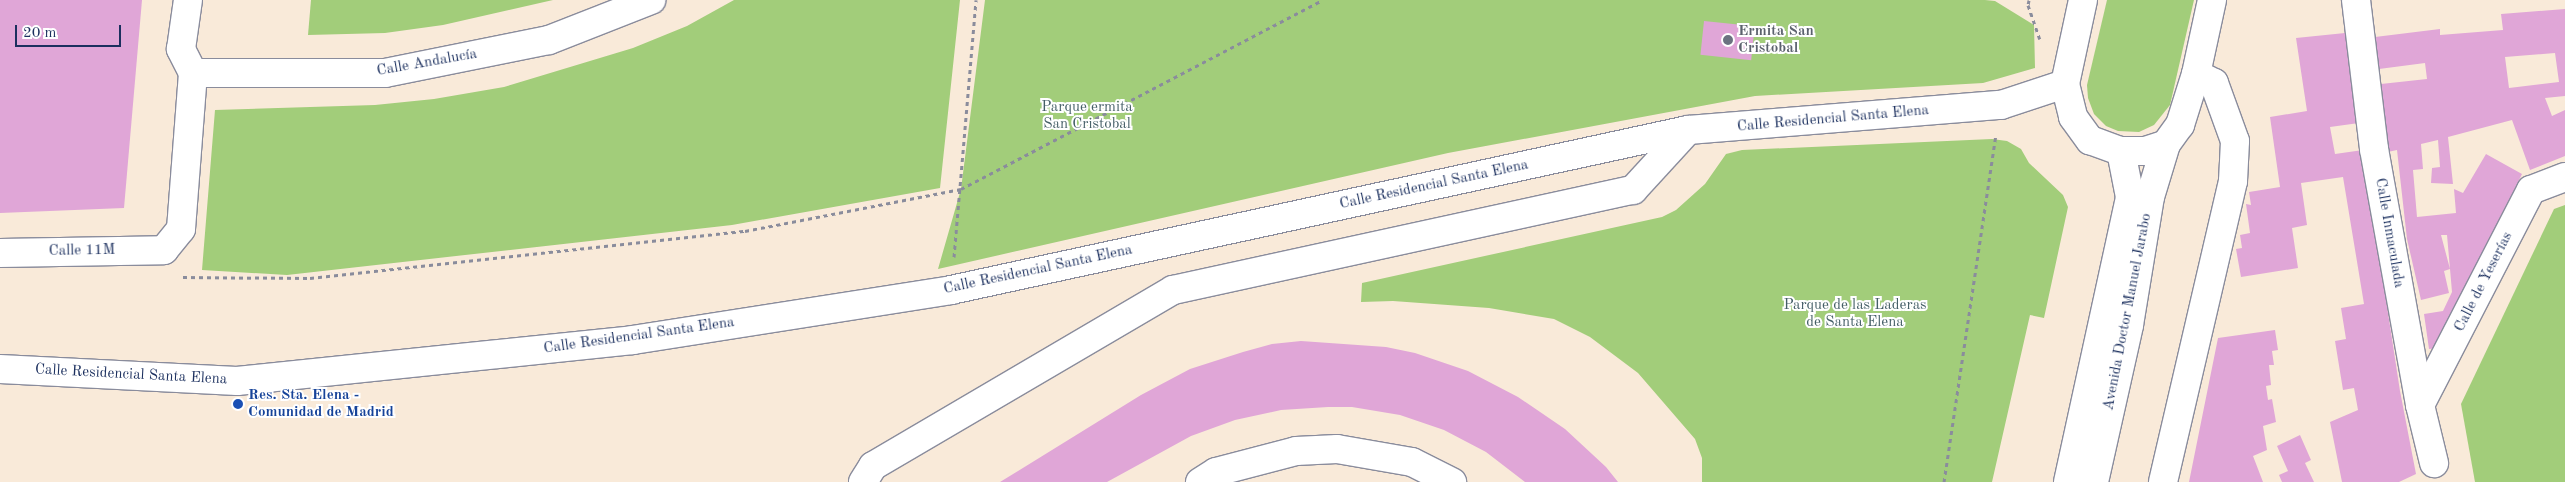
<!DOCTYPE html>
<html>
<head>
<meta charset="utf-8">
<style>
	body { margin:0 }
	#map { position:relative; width:2565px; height:482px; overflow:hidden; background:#f9ead9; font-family:"Old Standard TT",serif }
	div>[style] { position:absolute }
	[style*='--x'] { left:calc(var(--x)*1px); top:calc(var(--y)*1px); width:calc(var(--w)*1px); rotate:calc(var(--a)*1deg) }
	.green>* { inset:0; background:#a2cd7a }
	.building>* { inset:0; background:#e0a6d7; transform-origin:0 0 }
	.path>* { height:3px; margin-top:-1.5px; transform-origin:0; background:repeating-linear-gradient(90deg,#8a8c9c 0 4px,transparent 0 8px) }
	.roads { filter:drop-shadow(1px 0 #8a8c9c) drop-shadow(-1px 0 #8a8c9c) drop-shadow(0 1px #8a8c9c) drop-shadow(0 -1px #8a8c9c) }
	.minor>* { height:28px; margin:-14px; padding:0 14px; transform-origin:14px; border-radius:14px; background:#fff }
	.tertiary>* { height:28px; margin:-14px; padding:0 14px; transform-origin:14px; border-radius:14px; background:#fff }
	.dots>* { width:14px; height:14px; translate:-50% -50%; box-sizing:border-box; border:2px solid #fff; border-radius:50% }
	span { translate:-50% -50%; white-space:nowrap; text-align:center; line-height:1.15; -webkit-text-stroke:4px #fff; paint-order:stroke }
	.worship-label { font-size:15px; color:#5b616d; font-weight:700 }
	.left { translate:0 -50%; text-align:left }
	.street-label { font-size:15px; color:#1b2f5e }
	.park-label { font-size:15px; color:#445e66 }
	.transit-label { font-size:15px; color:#164399; font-weight:700 }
	.scale { position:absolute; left:15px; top:25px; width:106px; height:22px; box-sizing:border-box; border:2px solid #1b2f5e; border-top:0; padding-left:6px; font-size:15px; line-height:18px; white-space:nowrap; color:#1b2f5e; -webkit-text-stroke:4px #fff; paint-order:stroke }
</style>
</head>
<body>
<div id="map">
	<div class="green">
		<div style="clip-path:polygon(311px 0,553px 0,443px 25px,385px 33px,308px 35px)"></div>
		<div style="clip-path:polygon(734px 0,960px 0,940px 188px,732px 225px,287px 275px,202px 270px,215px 110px,375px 105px,434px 99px,504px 87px,633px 48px,687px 26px)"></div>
		<div style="clip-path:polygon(985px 0,1985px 0,1995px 1px,2034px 25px,2035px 68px,1983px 83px,1755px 96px,1448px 153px,938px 269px,961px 189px)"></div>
		<div style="clip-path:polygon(2107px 0,2194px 0,2170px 105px,2154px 125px,2139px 132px,2118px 131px,2106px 126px,2094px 114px,2088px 98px,2087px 85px)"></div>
		<div style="clip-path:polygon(1992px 139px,2007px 141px,2021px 149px,2029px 163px,2063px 195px,2068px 207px,2044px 318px,2030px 315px,1992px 482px,1702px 482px,1702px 458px,1695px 439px,1638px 373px,1590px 337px,1554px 319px,1489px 308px,1393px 301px,1361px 302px,1362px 283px,1662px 217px,1676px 210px,1705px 184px,1726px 154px,1742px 150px)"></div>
		<div style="clip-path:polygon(2565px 205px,2565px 482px,2475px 482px,2461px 404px,2554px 209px)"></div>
	</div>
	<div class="building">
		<div style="clip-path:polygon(0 0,142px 0,124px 208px,0 213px)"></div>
		<div style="clip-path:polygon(evenodd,2565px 9px,2565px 96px,2545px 98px,2552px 116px,2565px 110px,2565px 156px,2530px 170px,2512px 120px,2448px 137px,2453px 184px,2431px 183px,2432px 168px,2440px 167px,2438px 140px,2421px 144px,2423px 169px,2413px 170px,2417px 217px,2456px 213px,2454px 189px,2463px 193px,2486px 154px,2522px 174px,2438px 348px,2429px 349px,2424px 314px,2443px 311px,2452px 292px,2450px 269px,2444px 271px,2449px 293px,2421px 300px,2407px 239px,2397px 150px,2383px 153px,2380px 101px,2381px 84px,2427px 79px,2425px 63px,2379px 69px,2375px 37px,2440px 29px,2440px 35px,2503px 30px,2501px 14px,2565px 9px,2555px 53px,2559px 82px,2509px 88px,2505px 57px,2555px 53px,2565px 9px,2441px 235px,2447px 235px,2450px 269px,2441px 235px)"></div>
		<div style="left:1704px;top:21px;width:51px;height:34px;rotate:6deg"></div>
		<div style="clip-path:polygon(2345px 33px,2359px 123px,2330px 127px,2335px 154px,2363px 150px,2400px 391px,2416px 474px,2399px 482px,2342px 482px,2330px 422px,2358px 410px,2354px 388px,2343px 390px,2335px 341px,2346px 339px,2341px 308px,2364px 304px,2343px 177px,2301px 183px,2307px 225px,2292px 228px,2298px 268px,2241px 277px,2236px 249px,2242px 248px,2240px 235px,2250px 233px,2246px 204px,2251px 205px,2249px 192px,2280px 187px,2270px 117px,2307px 111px,2296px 38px)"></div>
		<div style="clip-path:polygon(2275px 330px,2278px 350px,2272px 351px,2274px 365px,2269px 365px,2271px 385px,2266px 386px,2268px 400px,2272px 399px,2276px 422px,2263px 426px,2267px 450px,2253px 456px,2263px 482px,2189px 482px,2218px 338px)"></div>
		<div style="clip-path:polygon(1301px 341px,1386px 347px,1415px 353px,1468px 371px,1518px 397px,1565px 429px,1606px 467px,1618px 482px,1525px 482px,1486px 452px,1444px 430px,1400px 415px,1352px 407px,1328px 407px,1281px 410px,1235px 420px,1191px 436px,1107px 482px,1000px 482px,1141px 395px,1190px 369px,1243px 352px,1272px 344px)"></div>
		<div style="clip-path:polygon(2300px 435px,2311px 460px,2305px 463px,2314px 482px,2282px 482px,2279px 475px,2288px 471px,2277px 446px)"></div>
	</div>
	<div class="path">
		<div style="--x:2029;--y:0;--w:5;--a:101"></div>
		<div style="--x:2028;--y:5;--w:36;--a:71"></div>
		<div style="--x:954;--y:257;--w:258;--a:-85.1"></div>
		<div style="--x:183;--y:277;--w:127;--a:0.5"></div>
		<div style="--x:310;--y:278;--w:438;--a:-6.2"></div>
		<div style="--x:745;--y:231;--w:220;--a:-11"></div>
		<div style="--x:961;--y:189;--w:407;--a:-27.6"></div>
		<div style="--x:1944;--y:482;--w:350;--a:-81.5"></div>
	</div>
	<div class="roads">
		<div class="minor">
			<div style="--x:2356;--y:0;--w:150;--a:83.1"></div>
			<div style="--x:2374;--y:149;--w:260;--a:79.8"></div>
			<div style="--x:2420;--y:405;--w:60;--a:76.4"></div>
			<div style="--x:193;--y:73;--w:192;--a:0"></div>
			<div style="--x:385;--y:73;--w:167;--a:-11.4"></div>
			<div style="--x:549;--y:40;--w:110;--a:-21.4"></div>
			<div style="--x:0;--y:253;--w:164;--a:-1"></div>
			<div style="--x:164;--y:250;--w:27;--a:-51"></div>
			<div style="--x:181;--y:229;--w:156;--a:-85.6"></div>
			<div style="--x:193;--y:73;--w:27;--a:-117"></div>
			<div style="--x:181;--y:49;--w:49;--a:-81.9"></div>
			<div style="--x:0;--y:369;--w:237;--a:2.9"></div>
			<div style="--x:237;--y:381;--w:398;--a:-5.9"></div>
			<div style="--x:633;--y:340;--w:322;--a:-8.9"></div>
			<div style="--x:951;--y:290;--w:754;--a:-12.25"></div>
			<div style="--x:1688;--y:130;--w:314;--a:-4.6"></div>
			<div style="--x:2001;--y:105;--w:67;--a:-18.2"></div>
			<div style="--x:2420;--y:405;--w:242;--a:-62.7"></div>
			<div style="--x:2531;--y:190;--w:36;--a:-21"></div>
			<div style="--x:863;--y:482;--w:19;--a:-58"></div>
			<div style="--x:873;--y:466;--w:348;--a:-30.4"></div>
			<div style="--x:1173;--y:290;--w:471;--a:-12.3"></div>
			<div style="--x:1633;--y:190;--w:81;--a:-47.5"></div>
			<div style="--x:1200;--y:482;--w:19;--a:-32"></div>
			<div style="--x:1216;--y:472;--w:83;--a:-14.7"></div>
			<div style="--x:1296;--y:451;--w:41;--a:-2.8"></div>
			<div style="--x:1337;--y:449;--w:76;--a:9.8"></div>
			<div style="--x:1412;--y:462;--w:45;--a:26.6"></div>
			<div style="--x:2163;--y:482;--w:309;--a:-76.9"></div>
			<div style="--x:2233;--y:181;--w:40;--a:-87.1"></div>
			<div style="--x:2235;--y:141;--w:62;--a:-109.9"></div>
			<div style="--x:2214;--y:83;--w:20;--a:-153"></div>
		</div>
		<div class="tertiary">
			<div style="--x:2083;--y:0;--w:86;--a:102.1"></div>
			<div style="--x:2065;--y:84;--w:34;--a:76"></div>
			<div style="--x:2073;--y:117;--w:29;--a:54"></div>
			<div style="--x:2090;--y:140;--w:33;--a:20"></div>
			<div style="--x:2121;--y:151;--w:24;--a:0"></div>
			<div style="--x:2145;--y:151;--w:22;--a:-18"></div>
			<div style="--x:2166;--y:144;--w:24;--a:-54"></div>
			<div style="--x:2180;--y:125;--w:53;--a:-72.6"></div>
			<div style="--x:2196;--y:74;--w:76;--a:-77.8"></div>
			<div style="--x:2068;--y:482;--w:292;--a:-77.7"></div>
			<div style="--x:2130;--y:197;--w:47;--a:-101.1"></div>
			<div style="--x:2094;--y:482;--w:161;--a:-77.4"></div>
			<div style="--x:2129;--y:325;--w:130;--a:-80.7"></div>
			<div style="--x:2150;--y:197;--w:55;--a:-73.2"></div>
		</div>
	</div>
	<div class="dots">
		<div style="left:1728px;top:40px;background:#6b7280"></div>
		<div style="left:238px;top:404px;background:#1a4fb4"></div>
	</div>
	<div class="worship-label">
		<span class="left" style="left:1738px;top:40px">Ermita San<br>Cristobal</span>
	</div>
	<div class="street-label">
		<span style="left:427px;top:63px;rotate:-10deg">Calle Andalucía</span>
		<span style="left:1833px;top:119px;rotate:-5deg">Calle Residencial Santa Elena</span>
		<span style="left:1434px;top:185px;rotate:-12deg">Calle Residencial Santa Elena</span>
		<span style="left:2389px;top:233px;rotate:80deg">Calle Inmaculada</span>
		<span style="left:82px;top:251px;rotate:-1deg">Calle 11M</span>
		<span style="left:1038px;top:270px;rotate:-12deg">Calle Residencial Santa Elena</span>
		<span style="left:2484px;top:282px;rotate:-63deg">Calle de Yeserías</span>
		<span style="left:2128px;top:312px;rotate:-79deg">Avenida Doctor Manuel Jarabo</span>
		<span style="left:639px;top:336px;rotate:-8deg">Calle Residencial Santa Elena</span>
		<span style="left:131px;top:375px;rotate:3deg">Calle Residencial Santa Elena</span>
	</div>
	<div class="park-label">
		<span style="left:1087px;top:116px">Parque ermita<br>San Cristobal</span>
		<span style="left:1855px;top:314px">Parque de las Laderas<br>de Santa Elena</span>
	</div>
	<div class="transit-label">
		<span class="left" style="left:248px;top:404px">Res. Sta. Elena -<br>Comunidad de Madrid</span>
	</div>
	<div class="scale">20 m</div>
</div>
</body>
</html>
